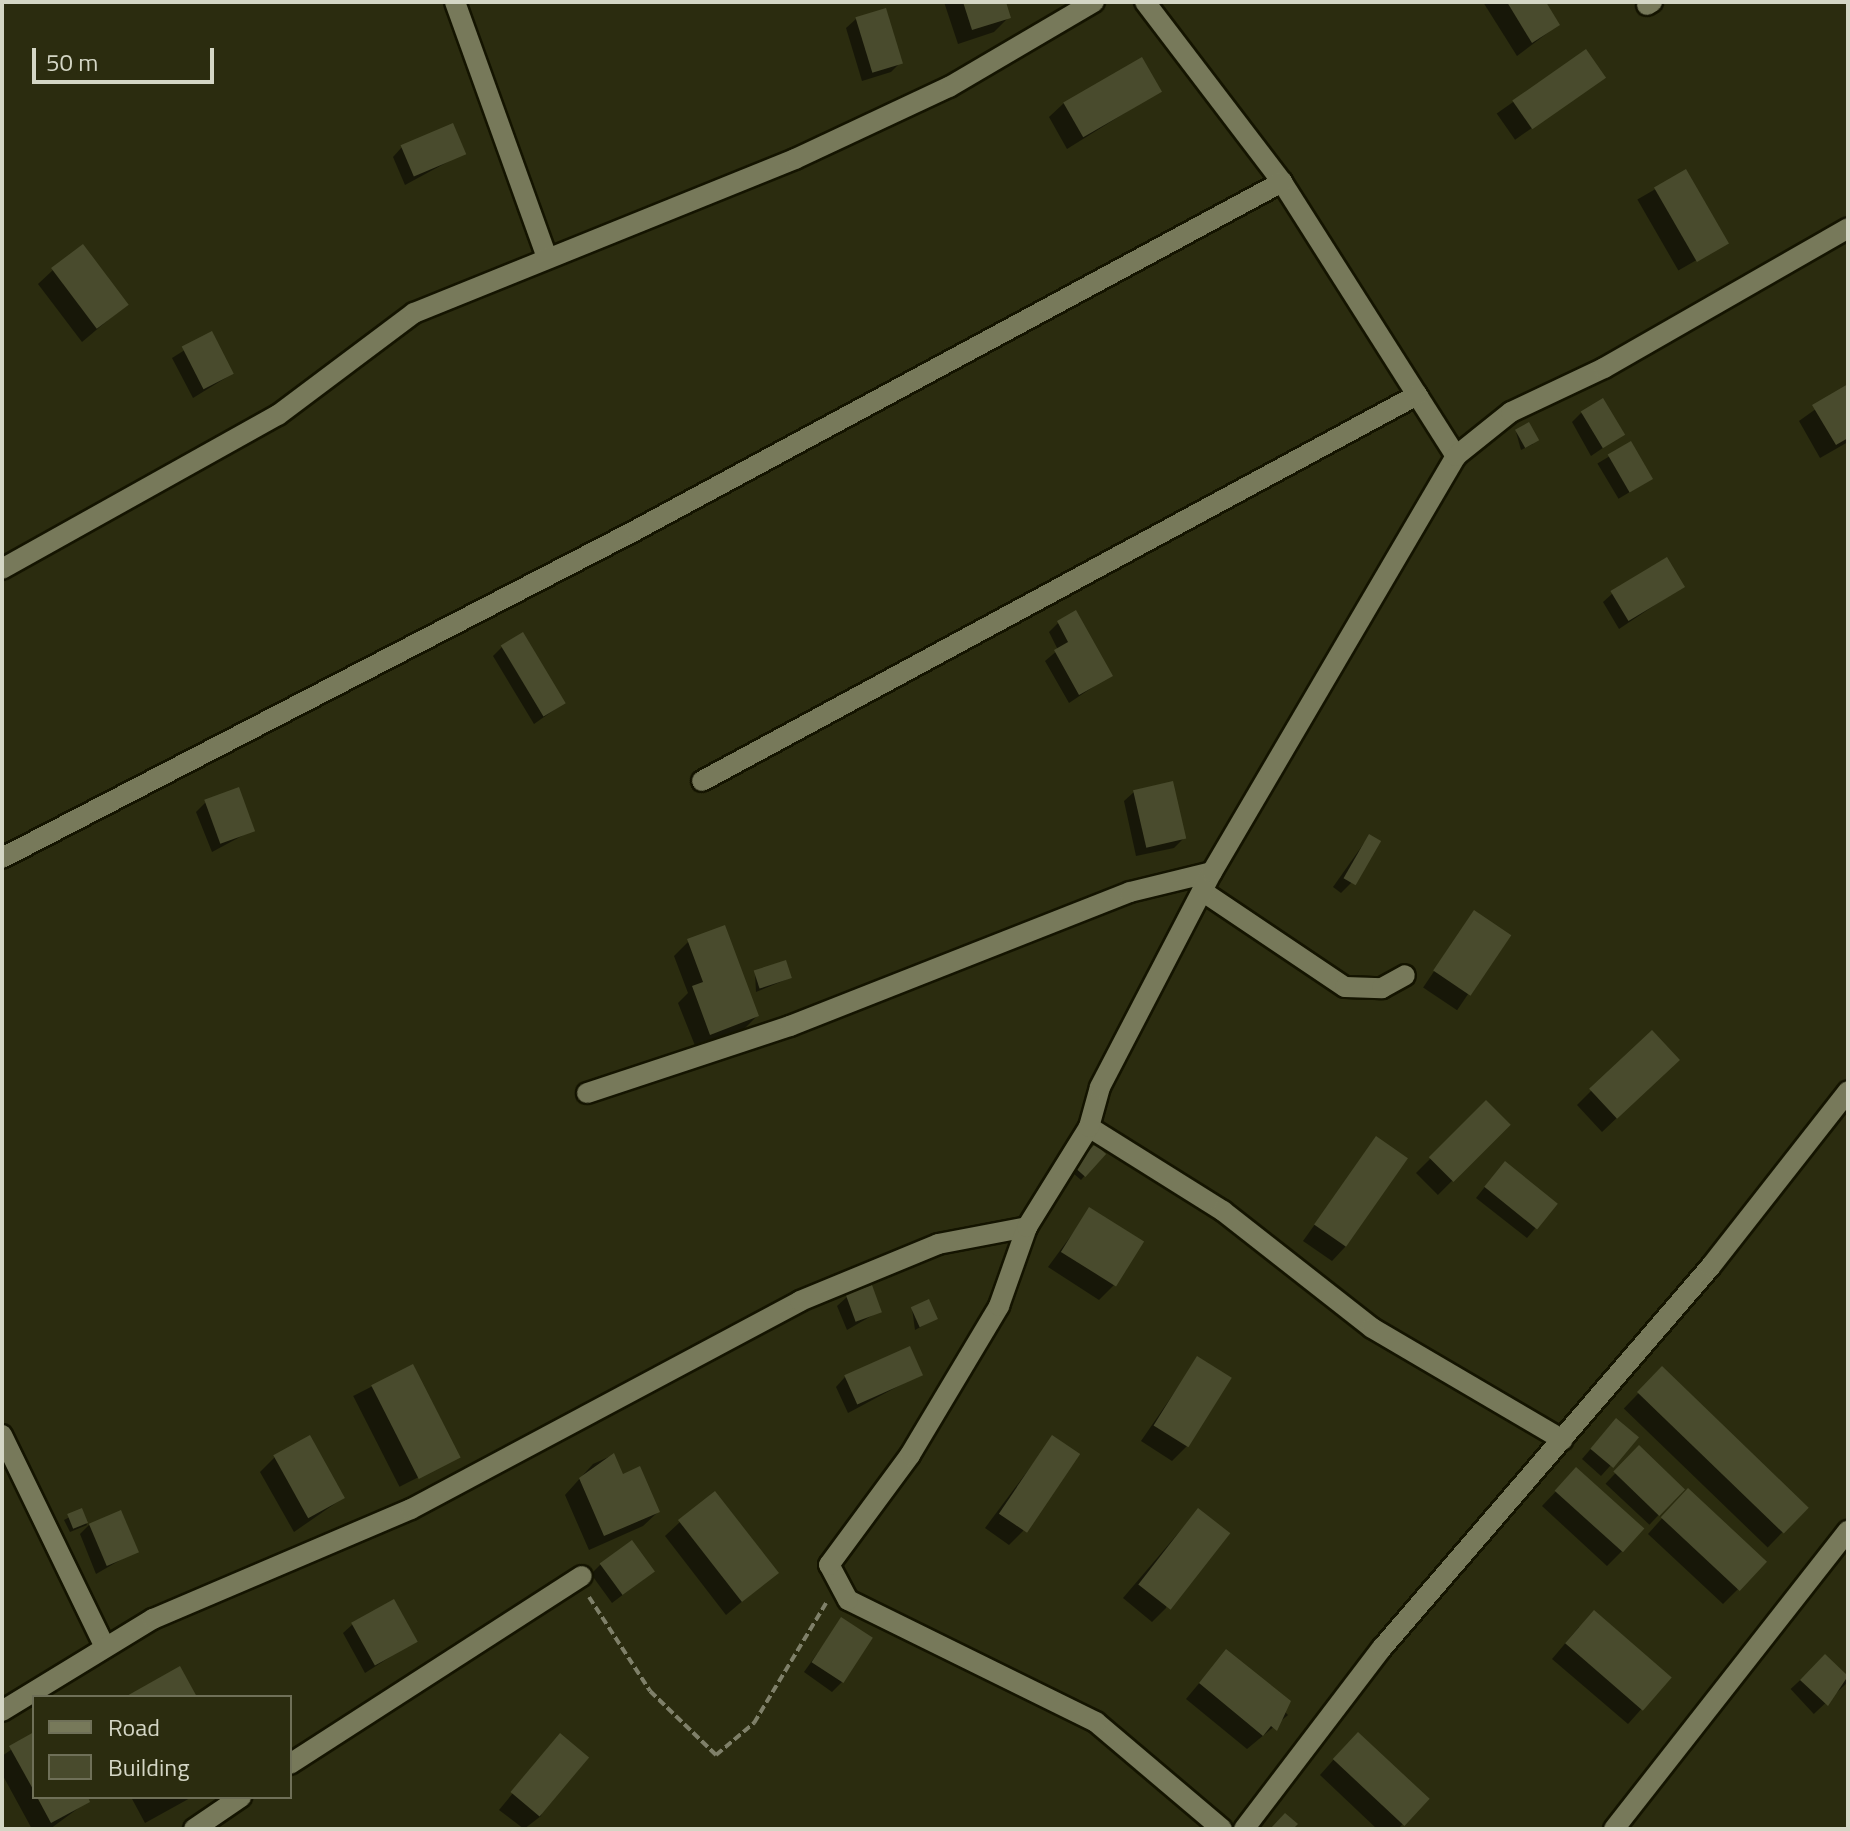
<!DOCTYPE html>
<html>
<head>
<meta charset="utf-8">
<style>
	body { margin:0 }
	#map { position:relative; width:1850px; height:1831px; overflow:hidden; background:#2b2c0f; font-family:"Titillium Web",sans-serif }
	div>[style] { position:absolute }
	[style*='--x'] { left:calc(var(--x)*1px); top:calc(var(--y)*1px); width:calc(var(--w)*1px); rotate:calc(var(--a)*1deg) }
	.shadow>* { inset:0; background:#0007; transform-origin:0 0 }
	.building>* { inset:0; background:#494b2d; transform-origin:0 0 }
	.path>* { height:4px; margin-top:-2px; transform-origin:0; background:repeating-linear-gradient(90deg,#7f8069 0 8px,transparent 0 12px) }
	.roads { filter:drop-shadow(2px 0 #141400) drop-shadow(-2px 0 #141400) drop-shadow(0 2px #141400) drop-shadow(0 -2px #141400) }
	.minor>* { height:20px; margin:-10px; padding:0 10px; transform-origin:10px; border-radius:10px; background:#77795a }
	span { translate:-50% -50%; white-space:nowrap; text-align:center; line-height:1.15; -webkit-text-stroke:6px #2b2c0f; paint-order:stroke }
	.frame { position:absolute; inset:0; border:4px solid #d4d6c5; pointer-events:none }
	.legend { position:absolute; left:32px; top:1695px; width:260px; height:104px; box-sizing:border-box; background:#2b2c0f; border:2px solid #6f7058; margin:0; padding:10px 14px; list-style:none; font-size:24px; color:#d4d6c5 }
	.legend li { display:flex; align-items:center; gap:16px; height:40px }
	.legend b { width:40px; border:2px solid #6f7058 }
	.scale { position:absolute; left:32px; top:48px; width:182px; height:36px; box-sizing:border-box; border:4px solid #d4d6c5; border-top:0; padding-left:10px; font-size:24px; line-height:28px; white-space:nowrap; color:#d4d6c5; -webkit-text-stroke:6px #2b2c0f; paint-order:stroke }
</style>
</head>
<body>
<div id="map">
	<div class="shadow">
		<div style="clip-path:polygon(944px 2px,1004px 2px,1009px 17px,994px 32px,958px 44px)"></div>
		<div style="clip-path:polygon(1483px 2px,1544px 2px,1558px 25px,1517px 56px)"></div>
		<div style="clip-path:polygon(856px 19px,900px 63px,891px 72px,862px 81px,846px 28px)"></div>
		<div style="left:1586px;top:51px;width:32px;height:109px;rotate:55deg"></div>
		<div style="clip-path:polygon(1160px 91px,1067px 149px,1049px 117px,1064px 103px)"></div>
		<div style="clip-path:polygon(402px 147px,464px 153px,405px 185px,393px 157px)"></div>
		<div style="left:1685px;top:172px;width:82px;height:55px;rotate:60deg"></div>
		<div style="clip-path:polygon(53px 270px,127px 304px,82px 342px,38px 284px)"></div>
		<div style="clip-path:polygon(212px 333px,232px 374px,193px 398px,172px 358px)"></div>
		<div style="clip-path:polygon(1848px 386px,1848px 442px,1820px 458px,1799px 421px)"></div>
		<div style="clip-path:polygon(1581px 413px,1622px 435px,1591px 456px,1572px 422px)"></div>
		<div style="clip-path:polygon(1516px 432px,1533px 444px,1521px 450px)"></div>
		<div style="left:1630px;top:444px;width:41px;height:38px;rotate:59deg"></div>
		<div style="clip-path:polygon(1682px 587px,1619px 629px,1603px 602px,1613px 593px)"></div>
		<div style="clip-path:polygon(1058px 623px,1111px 675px,1069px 703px,1045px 661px,1058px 650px,1049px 632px)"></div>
		<div style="clip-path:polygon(502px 647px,564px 703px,534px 724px,493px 656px)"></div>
		<div style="clip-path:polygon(1134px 792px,1183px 839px,1174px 848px,1136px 856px,1124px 801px)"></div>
		<div style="clip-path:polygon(206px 802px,253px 830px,212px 852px,196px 812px)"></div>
		<div style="clip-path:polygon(1369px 836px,1351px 883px,1341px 893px,1333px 887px)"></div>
		<div style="left:1474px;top:912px;width:41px;height:91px;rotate:34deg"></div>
		<div style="clip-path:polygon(689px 941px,757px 1016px,742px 1031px,696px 1048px,678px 1003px,688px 993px,674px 956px)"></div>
		<div style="clip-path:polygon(755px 973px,790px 978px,756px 992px)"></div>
		<div style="clip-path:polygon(1663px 1074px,1602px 1132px,1577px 1105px,1592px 1090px)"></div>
		<div style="left:1486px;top:1103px;width:31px;height:99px;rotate:45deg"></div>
		<div style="clip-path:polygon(1376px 1139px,1346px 1246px,1332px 1261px,1303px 1241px)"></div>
		<div style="clip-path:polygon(1091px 1151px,1103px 1154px,1081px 1180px,1073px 1173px)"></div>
		<div style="clip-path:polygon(1496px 1173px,1556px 1204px,1527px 1238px,1476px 1198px)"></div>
		<div style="clip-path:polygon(1090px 1210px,1114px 1285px,1099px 1300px,1048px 1267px)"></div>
		<div style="clip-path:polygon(847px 1297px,880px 1311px,847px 1330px,837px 1306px)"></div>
		<div style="clip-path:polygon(912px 1308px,935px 1319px,915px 1330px)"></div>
		<div style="clip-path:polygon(1198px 1358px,1187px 1446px,1172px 1461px,1141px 1441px)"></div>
		<div style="left:412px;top:1366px;width:102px;height:66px;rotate:63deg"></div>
		<div style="left:1662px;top:1369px;width:200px;height:55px;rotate:44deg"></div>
		<div style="clip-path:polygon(921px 1374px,848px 1413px,836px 1387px,845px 1377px)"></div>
		<div style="clip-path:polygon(1607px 1430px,1636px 1437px,1601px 1476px,1582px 1459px)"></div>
		<div style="clip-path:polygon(1053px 1437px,1023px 1531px,1009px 1545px,985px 1528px)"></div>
		<div style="left:1639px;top:1448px;width:60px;height:49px;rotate:43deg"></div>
		<div style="clip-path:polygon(613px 1455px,622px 1477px,658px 1512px,643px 1526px,589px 1550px,565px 1495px,593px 1464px)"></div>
		<div style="clip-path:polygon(275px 1457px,343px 1498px,294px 1532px,260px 1472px)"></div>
		<div style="clip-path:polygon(1562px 1485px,1622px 1551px,1607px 1566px,1542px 1506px)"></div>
		<div style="clip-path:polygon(1674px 1505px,1738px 1589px,1723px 1604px,1648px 1534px)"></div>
		<div style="clip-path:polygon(1198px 1510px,1166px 1608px,1152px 1622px,1123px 1598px)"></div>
		<div style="clip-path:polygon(81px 1511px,87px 1525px,70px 1532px,64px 1520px)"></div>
		<div style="clip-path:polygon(680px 1522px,776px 1573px,726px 1615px,665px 1536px)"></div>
		<div style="clip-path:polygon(89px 1525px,136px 1551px,96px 1574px,80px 1534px)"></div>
		<div style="clip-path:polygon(600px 1565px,653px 1572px,612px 1603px,591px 1574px)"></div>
		<div style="clip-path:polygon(842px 1619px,842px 1682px,832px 1692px,804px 1672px)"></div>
		<div style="clip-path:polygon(353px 1624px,415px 1641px,365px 1673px,343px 1633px)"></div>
		<div style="clip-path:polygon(1579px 1627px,1669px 1678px,1628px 1724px,1552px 1659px)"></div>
		<div style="clip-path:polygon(1226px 1651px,1288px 1715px,1247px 1749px,1186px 1699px)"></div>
		<div style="left:1825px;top:1657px;width:34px;height:47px;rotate:47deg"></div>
		<div style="clip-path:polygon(34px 1734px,34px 1797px,88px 1801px,50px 1829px,32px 1829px,2px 1774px,2px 1756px)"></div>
		<div style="clip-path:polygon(560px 1736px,541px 1816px,524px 1829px,499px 1810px)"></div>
		<div style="clip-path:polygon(1343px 1749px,1426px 1799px,1398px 1829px,1377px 1829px,1320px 1775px)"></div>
		<div style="clip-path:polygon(131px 1797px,192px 1797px,145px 1823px)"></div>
	</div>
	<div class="building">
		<div style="clip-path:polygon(963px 2px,1006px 2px,1011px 18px,972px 30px)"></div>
		<div style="clip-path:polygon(1507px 2px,1546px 2px,1560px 25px,1532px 43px)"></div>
		<div style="left:886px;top:8px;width:58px;height:32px;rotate:73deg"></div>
		<div style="left:1586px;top:49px;width:35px;height:90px;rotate:55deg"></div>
		<div style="left:1142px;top:57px;width:40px;height:91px;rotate:60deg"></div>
		<div style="left:453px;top:123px;width:34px;height:57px;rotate:67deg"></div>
		<div style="left:1686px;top:169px;width:86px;height:37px;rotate:60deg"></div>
		<div style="left:83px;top:244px;width:76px;height:40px;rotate:53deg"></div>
		<div style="left:212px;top:331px;width:48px;height:34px;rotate:63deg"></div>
		<div style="clip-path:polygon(1848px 384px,1848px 438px,1836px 445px,1812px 405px)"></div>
		<div style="left:1603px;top:398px;width:43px;height:26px;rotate:59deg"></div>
		<div style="left:1529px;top:422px;width:21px;height:16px;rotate:61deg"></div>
		<div style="left:1631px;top:441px;width:44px;height:27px;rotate:60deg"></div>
		<div style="left:1667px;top:557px;width:35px;height:66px;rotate:59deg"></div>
		<div style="clip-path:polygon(1076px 610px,1113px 676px,1079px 695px,1054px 650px,1068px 642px,1057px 621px)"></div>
		<div style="left:523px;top:632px;width:83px;height:26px;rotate:59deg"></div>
		<div style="left:1173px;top:781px;width:59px;height:41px;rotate:77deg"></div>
		<div style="left:239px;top:787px;width:47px;height:37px;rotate:70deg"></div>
		<div style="left:1369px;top:834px;width:14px;height:51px;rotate:30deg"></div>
		<div style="left:1474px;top:910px;width:45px;height:73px;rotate:34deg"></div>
		<div style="clip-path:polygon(725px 925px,759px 1016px,710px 1035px,692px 986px,703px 982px,687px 939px)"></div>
		<div style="left:786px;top:960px;width:19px;height:34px;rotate:72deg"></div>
		<div style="left:1652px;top:1030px;width:41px;height:86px;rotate:47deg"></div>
		<div style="left:1486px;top:1100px;width:35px;height:81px;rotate:45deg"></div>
		<div style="left:1376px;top:1136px;width:39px;height:108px;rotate:35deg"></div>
		<div style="left:1095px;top:1144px;width:15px;height:31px;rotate:42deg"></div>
		<div style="left:1505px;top:1161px;width:68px;height:33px;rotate:39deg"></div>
		<div style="left:1089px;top:1207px;width:65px;height:53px;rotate:32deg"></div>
		<div style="left:872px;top:1285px;width:29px;height:28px;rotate:70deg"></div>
		<div style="left:929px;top:1299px;width:22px;height:20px;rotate:66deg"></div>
		<div style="left:910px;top:1346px;width:32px;height:72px;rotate:66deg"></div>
		<div style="left:1197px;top:1356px;width:41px;height:82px;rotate:32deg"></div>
		<div style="left:413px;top:1364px;width:105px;height:47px;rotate:63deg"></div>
		<div style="left:1662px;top:1366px;width:204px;height:36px;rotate:44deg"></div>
		<div style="left:1616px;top:1418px;width:30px;height:40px;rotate:40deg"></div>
		<div style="left:310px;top:1435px;width:72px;height:42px;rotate:61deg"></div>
		<div style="left:1052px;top:1435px;width:34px;height:95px;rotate:34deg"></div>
		<div style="left:1639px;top:1445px;width:64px;height:37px;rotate:44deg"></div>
		<div style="clip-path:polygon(614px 1453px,623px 1474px,640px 1466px,660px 1512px,604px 1536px,579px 1478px)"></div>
		<div style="left:1576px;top:1467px;width:92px;height:32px;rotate:42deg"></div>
		<div style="left:1688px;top:1488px;width:108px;height:40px;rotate:43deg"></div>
		<div style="left:715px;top:1491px;width:104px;height:47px;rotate:52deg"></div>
		<div style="left:82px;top:1508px;width:16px;height:16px;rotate:68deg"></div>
		<div style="left:1198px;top:1508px;width:41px;height:97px;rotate:38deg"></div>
		<div style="left:121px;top:1510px;width:46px;height:35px;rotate:67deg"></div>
		<div style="left:632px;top:1540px;width:39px;height:40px;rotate:54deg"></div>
		<div style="left:394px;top:1599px;width:49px;height:49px;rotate:61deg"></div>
		<div style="left:1594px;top:1610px;width:103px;height:44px;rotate:41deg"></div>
		<div style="left:841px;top:1617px;width:38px;height:54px;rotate:33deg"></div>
		<div style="clip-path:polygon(1226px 1649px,1291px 1701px,1277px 1731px,1271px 1726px,1263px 1736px,1199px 1683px)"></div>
		<div style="clip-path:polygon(1825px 1654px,1848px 1676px,1828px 1706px,1800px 1680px)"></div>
		<div style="clip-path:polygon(180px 1666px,197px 1697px,125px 1697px)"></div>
		<div style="clip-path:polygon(34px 1732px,34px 1791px,9px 1746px)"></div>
		<div style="left:1358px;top:1732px;width:98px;height:37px;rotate:43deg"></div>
		<div style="left:560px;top:1733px;width:38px;height:77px;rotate:40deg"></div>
		<div style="clip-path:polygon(37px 1797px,88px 1797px,90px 1802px,51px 1823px)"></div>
		<div style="clip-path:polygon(1285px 1813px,1298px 1824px,1293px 1829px,1270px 1829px)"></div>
	</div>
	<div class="path">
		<div style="--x:589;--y:1597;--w:112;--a:57"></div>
		<div style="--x:650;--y:1691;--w:92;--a:44.1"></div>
		<div style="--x:716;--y:1755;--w:50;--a:-40.1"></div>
		<div style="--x:754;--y:1723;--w:140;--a:-59"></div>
	</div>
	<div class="roads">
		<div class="minor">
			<div style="--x:455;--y:2;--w:272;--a:70.2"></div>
			<div style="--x:1145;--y:2;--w:226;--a:52.7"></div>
			<div style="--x:1282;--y:182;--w:325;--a:57.6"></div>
			<div style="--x:1647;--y:5;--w:6;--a:-31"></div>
			<div style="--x:2;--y:569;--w:316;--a:-29.2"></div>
			<div style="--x:278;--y:415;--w:170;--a:-36.9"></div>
			<div style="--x:414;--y:313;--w:411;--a:-22"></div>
			<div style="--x:795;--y:159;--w:170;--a:-25.1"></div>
			<div style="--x:949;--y:87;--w:168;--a:-30.4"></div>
			<div style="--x:702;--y:781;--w:813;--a:-28.36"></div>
			<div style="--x:2;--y:858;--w:714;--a:-27.35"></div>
			<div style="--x:636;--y:530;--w:734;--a:-28.31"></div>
			<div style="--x:1202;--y:891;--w:172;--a:33.9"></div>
			<div style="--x:1345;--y:987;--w:37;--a:2"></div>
			<div style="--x:1382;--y:988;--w:26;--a:-29"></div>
			<div style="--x:587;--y:1093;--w:214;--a:-18.3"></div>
			<div style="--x:790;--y:1026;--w:365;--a:-21.5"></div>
			<div style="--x:1130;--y:892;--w:84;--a:-13.7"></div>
			<div style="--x:1089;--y:1127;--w:158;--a:32.1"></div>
			<div style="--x:1223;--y:1211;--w:189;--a:38.1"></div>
			<div style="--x:1372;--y:1328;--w:221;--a:30.4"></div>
			<div style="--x:2;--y:1435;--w:236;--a:64.1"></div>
			<div style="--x:2;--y:1711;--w:177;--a:-31.4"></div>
			<div style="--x:153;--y:1619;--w:280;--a:-23.1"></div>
			<div style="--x:411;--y:1509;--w:441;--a:-28.1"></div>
			<div style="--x:800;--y:1301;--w:149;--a:-22.4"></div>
			<div style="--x:938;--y:1244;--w:91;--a:-10.8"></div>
			<div style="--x:290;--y:1764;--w:347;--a:-32.8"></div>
			<div style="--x:194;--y:1829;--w:57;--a:-34.2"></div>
			<div style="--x:1222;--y:1829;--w:165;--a:-139.7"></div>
			<div style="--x:1096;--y:1722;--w:276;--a:-153.8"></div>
			<div style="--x:848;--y:1600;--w:40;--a:-118"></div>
			<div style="--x:829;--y:1565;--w:137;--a:-53.6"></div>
			<div style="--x:910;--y:1455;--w:174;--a:-59.1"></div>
			<div style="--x:999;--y:1306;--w:84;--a:-70.5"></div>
			<div style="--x:1027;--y:1227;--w:118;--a:-58.2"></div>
			<div style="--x:1089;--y:1127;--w:41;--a:-74.6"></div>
			<div style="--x:1100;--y:1087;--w:242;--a:-62.5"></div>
			<div style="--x:1212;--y:872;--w:482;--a:-59.6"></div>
			<div style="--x:1456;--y:456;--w:70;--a:-38.7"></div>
			<div style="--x:1511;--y:412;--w:103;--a:-25.3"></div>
			<div style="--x:1604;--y:368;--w:281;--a:-29.8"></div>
			<div style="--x:1244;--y:1829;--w:228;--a:-52.7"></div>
			<div style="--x:1382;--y:1648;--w:504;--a:-49.26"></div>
			<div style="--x:1711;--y:1266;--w:222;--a:-51.9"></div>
			<div style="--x:1614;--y:1829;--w:379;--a:-51.9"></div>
		</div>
	</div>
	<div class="frame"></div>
	<ul class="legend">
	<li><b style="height:10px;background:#77795a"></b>Road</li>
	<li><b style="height:22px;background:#494b2d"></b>Building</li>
	</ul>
	<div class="scale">50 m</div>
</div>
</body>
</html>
